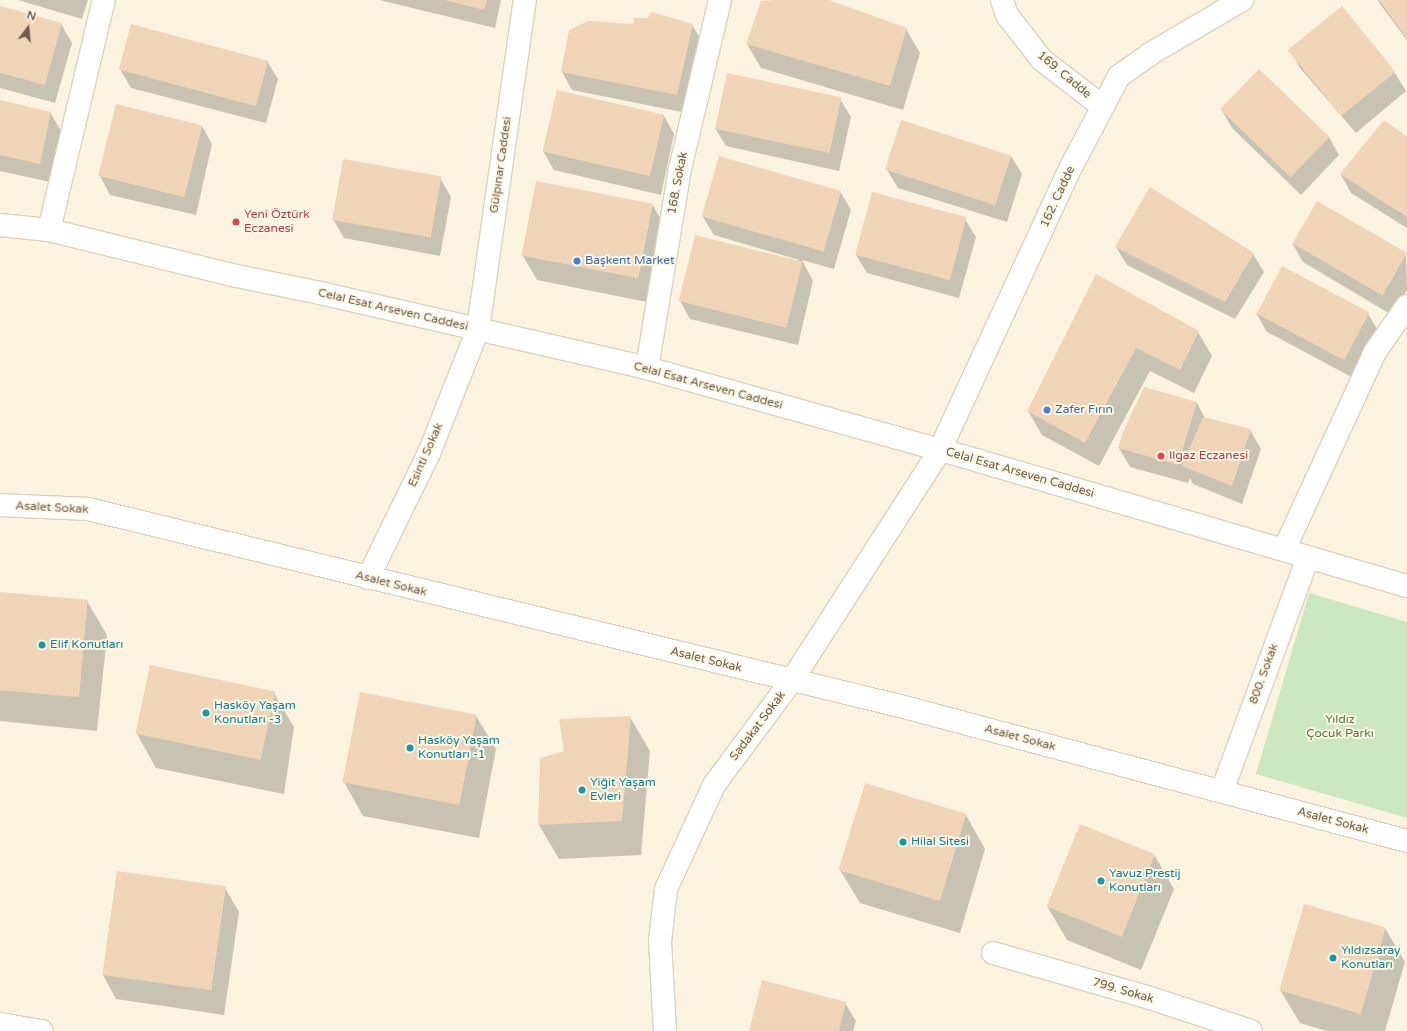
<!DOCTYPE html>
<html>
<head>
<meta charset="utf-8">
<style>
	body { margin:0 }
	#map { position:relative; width:1407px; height:1031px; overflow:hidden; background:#fbf3df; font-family:"Varela Round",sans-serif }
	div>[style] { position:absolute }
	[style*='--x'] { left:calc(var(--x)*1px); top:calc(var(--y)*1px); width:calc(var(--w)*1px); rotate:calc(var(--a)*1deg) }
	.green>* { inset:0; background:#cbe7bf }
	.shadow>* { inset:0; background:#0003 }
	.building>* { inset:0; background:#efd4b8; transform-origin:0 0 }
	.roads { filter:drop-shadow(1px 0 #ded0bc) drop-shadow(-1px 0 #ded0bc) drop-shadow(0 1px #ded0bc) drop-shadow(0 -1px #ded0bc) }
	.street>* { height:22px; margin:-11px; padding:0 11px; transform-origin:11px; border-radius:11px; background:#fff }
	.secondary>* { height:22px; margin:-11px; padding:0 11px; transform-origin:11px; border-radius:11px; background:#fff }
	.dots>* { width:11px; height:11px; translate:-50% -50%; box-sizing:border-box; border:2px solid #fef7e5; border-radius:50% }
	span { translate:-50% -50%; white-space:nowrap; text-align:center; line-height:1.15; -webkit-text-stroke:4px #fef7e5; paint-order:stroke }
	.street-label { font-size:12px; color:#705a48 }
	.health-label { font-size:12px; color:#be3a42 }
	.left { translate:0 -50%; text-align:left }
	.shop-label { font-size:12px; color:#366cbe }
	.culture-label { font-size:12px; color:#0d838f }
	.park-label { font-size:12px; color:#4e7b43 }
	.north { position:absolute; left:8px; top:8px; width:40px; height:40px; -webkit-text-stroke:3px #fef7e5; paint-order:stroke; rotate:16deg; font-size:11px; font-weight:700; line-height:16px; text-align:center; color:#705a48 }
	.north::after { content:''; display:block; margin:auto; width:14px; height:18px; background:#705a48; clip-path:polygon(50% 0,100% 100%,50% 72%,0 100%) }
</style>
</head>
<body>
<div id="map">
	<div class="green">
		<div style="clip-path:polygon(1309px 593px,1407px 622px,1407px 818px,1256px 774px)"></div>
	</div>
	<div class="shadow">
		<div style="clip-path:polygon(18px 0,88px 0,82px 19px)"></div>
		<div style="clip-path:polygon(379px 0,501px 0,495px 28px)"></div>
		<div style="clip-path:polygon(785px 0,826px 0,906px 29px,920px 53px,903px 110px,761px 68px,747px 44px)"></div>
		<div style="clip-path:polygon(1378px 0,1407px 0,1407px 40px,1380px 4px)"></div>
		<div style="clip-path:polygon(0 7px,61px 24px,72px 43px,55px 103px,0 88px)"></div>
		<div style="clip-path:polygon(1342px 8px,1395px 73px,1406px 91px,1356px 133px,1300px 68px,1290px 50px)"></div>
		<div style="clip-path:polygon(692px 25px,703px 43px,687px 113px,572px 90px,562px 72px,633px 26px)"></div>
		<div style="clip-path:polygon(267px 61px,278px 79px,266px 123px,131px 88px,120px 69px)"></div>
		<div style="clip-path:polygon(557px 91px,664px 116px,674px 134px,661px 195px,554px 170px,543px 151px)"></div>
		<div style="clip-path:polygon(840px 99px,851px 117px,839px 171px,726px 146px,715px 128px)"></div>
		<div style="clip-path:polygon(0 102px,50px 112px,61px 131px,50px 182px,0 171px)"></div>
		<div style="clip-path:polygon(116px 106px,202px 126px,212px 144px,196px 215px,110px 195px,100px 176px)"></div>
		<div style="clip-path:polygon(1221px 109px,1329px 137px,1339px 155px,1301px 195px,1232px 128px)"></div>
		<div style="clip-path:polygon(1385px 122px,1407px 139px,1407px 228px,1351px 193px,1341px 175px)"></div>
		<div style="clip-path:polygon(1011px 156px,1022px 174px,1007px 222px,898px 188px,887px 170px)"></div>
		<div style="clip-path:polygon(440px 178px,451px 197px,440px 256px,344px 238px,333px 219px)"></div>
		<div style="clip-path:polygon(840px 191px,851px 210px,834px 269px,802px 260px,813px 281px,798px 345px,690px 319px,680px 301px,799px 260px,714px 235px,703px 217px)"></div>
		<div style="clip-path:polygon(652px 204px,666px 228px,652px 303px,537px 280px,523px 256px)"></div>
		<div style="clip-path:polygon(965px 219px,976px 237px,959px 298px,867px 273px,856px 255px)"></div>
		<div style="clip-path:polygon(1292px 243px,1406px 255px,1407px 290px,1392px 315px,1303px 262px)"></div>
		<div style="clip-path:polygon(1116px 247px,1253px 254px,1264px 272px,1235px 319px,1127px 265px)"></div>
		<div style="clip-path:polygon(1096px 276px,1198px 332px,1212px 356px,1194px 393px,1150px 371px,1099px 466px,1042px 435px,1028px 411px)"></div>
		<div style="clip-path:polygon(1256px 313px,1368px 314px,1379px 332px,1359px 381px,1267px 332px)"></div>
		<div style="clip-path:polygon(1197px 403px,1205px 418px,1250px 430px,1261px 449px,1242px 504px,1193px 484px,1190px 478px,1188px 483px,1130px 467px,1119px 448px)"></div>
		<div style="clip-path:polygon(0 593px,87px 601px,107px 635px,97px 731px,0 721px)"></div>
		<div style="clip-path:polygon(150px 666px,274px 693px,294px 727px,284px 794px,156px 768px,137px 734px)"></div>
		<div style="clip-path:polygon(476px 716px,496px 749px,479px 838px,363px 816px,344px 782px)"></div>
		<div style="clip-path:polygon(630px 717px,650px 751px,641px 855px,559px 859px,539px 825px,541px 759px,565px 752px)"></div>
		<div style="clip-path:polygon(866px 785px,966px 815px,985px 849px,960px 933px,860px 903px,840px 870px)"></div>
		<div style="clip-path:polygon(1155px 856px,1174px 889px,1141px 970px,1067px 940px,1047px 906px)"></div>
		<div style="clip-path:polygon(117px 872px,225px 888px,239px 912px,224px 1015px,116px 999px,103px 975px)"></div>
		<div style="clip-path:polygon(1385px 928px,1405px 962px,1385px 1031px,1327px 1031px,1300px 1023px,1280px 990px)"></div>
		<div style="clip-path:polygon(845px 1003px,856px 1021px,853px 1031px,750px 1031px)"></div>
	</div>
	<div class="building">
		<div style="clip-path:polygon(445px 0,487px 0,484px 10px)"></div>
		<div style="clip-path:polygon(775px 0,829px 0,907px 28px,890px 86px,746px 44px,761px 1px)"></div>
		<div style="clip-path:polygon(1379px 0,1407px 0,1407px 38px)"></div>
		<div style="clip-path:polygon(0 6px,62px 23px,45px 85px,0 73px)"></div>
		<div style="left:1342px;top:6px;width:85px;height:70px;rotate:51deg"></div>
		<div style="clip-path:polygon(651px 12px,693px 24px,677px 95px,561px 72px,569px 30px,588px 21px,633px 24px,634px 18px,648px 18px)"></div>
		<div style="left:131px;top:24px;width:142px;height:47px;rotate:15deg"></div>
		<div style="left:1259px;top:69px;width:98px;height:56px;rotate:44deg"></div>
		<div style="left:727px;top:73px;width:117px;height:57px;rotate:12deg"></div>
		<div style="left:557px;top:90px;width:110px;height:63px;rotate:13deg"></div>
		<div style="clip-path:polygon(0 100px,51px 112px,40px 164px,0 155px)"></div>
		<div style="left:116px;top:104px;width:89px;height:74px;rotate:14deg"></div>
		<div style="left:901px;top:120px;width:116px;height:52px;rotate:18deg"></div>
		<div style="clip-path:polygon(1384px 120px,1407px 137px,1407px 217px,1340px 174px)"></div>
		<div style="left:719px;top:156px;width:127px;height:63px;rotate:16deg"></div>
		<div style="left:343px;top:159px;width:100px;height:62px;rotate:10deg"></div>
		<div style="left:536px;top:181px;width:119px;height:76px;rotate:11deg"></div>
		<div style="clip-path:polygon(1150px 187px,1254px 253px,1225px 302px,1115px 247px)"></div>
		<div style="left:872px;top:192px;width:98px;height:65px;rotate:15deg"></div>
		<div style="left:1317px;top:201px;width:104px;height:49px;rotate:30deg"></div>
		<div style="left:695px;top:235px;width:111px;height:68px;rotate:14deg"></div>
		<div style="left:1282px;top:266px;width:99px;height:54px;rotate:28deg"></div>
		<div style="clip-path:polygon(1096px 274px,1199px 331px,1180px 370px,1136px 348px,1085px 443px,1027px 411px)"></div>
		<div style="clip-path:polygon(1144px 387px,1197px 402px,1178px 465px,1118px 448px,1123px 432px)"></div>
		<div style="clip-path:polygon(1203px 417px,1251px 429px,1232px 486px,1182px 466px)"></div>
		<div style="left:0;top:592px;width:88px;height:98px;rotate:5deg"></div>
		<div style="left:150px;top:665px;width:128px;height:70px;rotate:12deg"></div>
		<div style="left:360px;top:692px;width:119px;height:92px;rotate:11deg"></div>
		<div style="clip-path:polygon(631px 716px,622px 821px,538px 825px,540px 758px,564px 751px,559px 719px)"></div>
		<div style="left:865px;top:783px;width:106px;height:91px;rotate:17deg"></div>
		<div style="left:1080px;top:824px;width:81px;height:89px;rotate:22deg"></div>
		<div style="left:117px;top:871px;width:110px;height:105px;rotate:8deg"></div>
		<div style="left:1304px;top:904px;width:85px;height:90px;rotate:16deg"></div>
		<div style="clip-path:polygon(762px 980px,846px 1002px,839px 1031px,749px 1031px)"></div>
	</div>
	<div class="roads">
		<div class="street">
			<div style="--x:1002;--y:0;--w:16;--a:72"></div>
			<div style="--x:1007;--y:15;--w:57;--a:52.1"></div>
			<div style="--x:1042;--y:60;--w:77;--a:37.6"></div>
			<div style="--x:49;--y:230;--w:236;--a:-76.6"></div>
			<div style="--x:647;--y:368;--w:202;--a:-80.6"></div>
			<div style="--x:680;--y:169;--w:174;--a:-76.7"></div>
			<div style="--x:0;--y:505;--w:88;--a:2.6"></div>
			<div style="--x:88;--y:509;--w:840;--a:13.64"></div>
			<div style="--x:904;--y:707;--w:521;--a:14.92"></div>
			<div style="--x:1284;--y:550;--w:218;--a:-65.3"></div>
			<div style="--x:1375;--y:352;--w:56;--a:-55.2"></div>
			<div style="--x:368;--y:578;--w:139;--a:-64"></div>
			<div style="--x:429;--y:453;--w:133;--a:-68.4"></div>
			<div style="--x:478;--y:329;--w:332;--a:-81.9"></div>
			<div style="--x:1222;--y:791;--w:249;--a:-69.8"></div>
			<div style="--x:993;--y:953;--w:163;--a:16"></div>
			<div style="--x:1150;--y:998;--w:106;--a:18.1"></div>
			<div style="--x:0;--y:1024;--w:42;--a:9.7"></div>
			<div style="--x:665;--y:1031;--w:90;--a:-93.2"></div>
			<div style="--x:660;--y:941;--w:52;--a:-83.4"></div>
			<div style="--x:666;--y:889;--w:115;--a:-65.2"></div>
			<div style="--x:714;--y:785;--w:131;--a:-53.4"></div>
			<div style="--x:792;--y:680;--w:274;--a:-57.2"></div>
			<div style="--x:940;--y:450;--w:312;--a:-65.2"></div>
			<div style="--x:1071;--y:167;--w:103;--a:-62.2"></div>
			<div style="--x:1119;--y:76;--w:38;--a:-35"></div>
			<div style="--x:1150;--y:54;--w:107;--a:-30.4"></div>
		</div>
		<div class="secondary">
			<div style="--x:0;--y:225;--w:49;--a:5.8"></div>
			<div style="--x:49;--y:230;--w:188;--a:13.8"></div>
			<div style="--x:232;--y:275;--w:90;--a:11.6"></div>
			<div style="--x:320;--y:293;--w:335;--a:12.9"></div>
			<div style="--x:647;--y:368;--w:345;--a:15.6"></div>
			<div style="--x:979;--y:461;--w:446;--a:16.3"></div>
		</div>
	</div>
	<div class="dots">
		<div style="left:236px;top:222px;background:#e0444e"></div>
		<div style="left:577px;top:261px;background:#3f7fe0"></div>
		<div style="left:1047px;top:410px;background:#3f7fe0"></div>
		<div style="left:1161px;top:456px;background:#e0444e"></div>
		<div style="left:42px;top:645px;background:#0f9aa8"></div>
		<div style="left:206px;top:713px;background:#0f9aa8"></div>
		<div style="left:410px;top:748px;background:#0f9aa8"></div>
		<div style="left:582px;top:790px;background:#0f9aa8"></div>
		<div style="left:903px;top:842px;background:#0f9aa8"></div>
		<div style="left:1101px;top:881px;background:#0f9aa8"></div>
		<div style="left:1333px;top:958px;background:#0f9aa8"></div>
	</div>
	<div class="street-label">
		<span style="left:1064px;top:75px;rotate:40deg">169. Cadde</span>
		<span style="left:501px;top:165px;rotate:-82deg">Gülpınar Caddesi</span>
		<span style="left:678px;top:183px;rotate:-79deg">168. Sokak</span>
		<span style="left:1058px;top:197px;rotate:-65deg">162. Cadde</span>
		<span style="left:393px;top:310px;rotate:13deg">Celal Esat Arseven Caddesi</span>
		<span style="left:708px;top:386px;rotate:15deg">Celal Esat Arseven Caddesi</span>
		<span style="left:426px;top:455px;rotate:-66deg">Esinti Sokak</span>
		<span style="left:1020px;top:473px;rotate:16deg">Celal Esat Arseven Caddesi</span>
		<span style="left:52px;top:508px;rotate:3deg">Asalet Sokak</span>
		<span style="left:391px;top:584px;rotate:14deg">Asalet Sokak</span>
		<span style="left:706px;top:660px;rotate:14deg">Asalet Sokak</span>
		<span style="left:1264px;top:674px;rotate:-70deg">800. Sokak</span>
		<span style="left:758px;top:726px;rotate:-53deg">Sadakat Sokak</span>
		<span style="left:1020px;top:738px;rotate:15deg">Asalet Sokak</span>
		<span style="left:1333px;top:821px;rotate:15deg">Asalet Sokak</span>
		<span style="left:1123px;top:991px;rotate:16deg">799. Sokak</span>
	</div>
	<div class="health-label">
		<span class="left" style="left:244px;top:222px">Yeni Öztürk<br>Eczanesi</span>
		<span class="left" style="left:1169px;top:456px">Ilgaz Eczanesi</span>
	</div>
	<div class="shop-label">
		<span class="left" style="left:585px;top:261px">Başkent Market</span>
		<span class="left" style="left:1055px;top:410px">Zafer Fırın</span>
	</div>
	<div class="culture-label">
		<span class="left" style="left:50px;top:645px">Elif Konutları</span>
		<span class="left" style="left:214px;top:713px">Hasköy Yaşam<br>Konutları -3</span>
		<span class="left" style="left:418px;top:748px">Hasköy Yaşam<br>Konutları -1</span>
		<span class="left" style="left:590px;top:790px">Yiğit Yaşam<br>Evleri</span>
		<span class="left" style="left:911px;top:842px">Hilal Sitesi</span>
		<span class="left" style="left:1109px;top:881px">Yavuz Prestij<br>Konutları</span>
		<span class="left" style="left:1341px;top:958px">Yıldızsaray<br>Konutları</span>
	</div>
	<div class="park-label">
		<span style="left:1340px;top:727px">Yıldız<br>Çocuk Parkı</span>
	</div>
	<div class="north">N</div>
</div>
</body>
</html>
